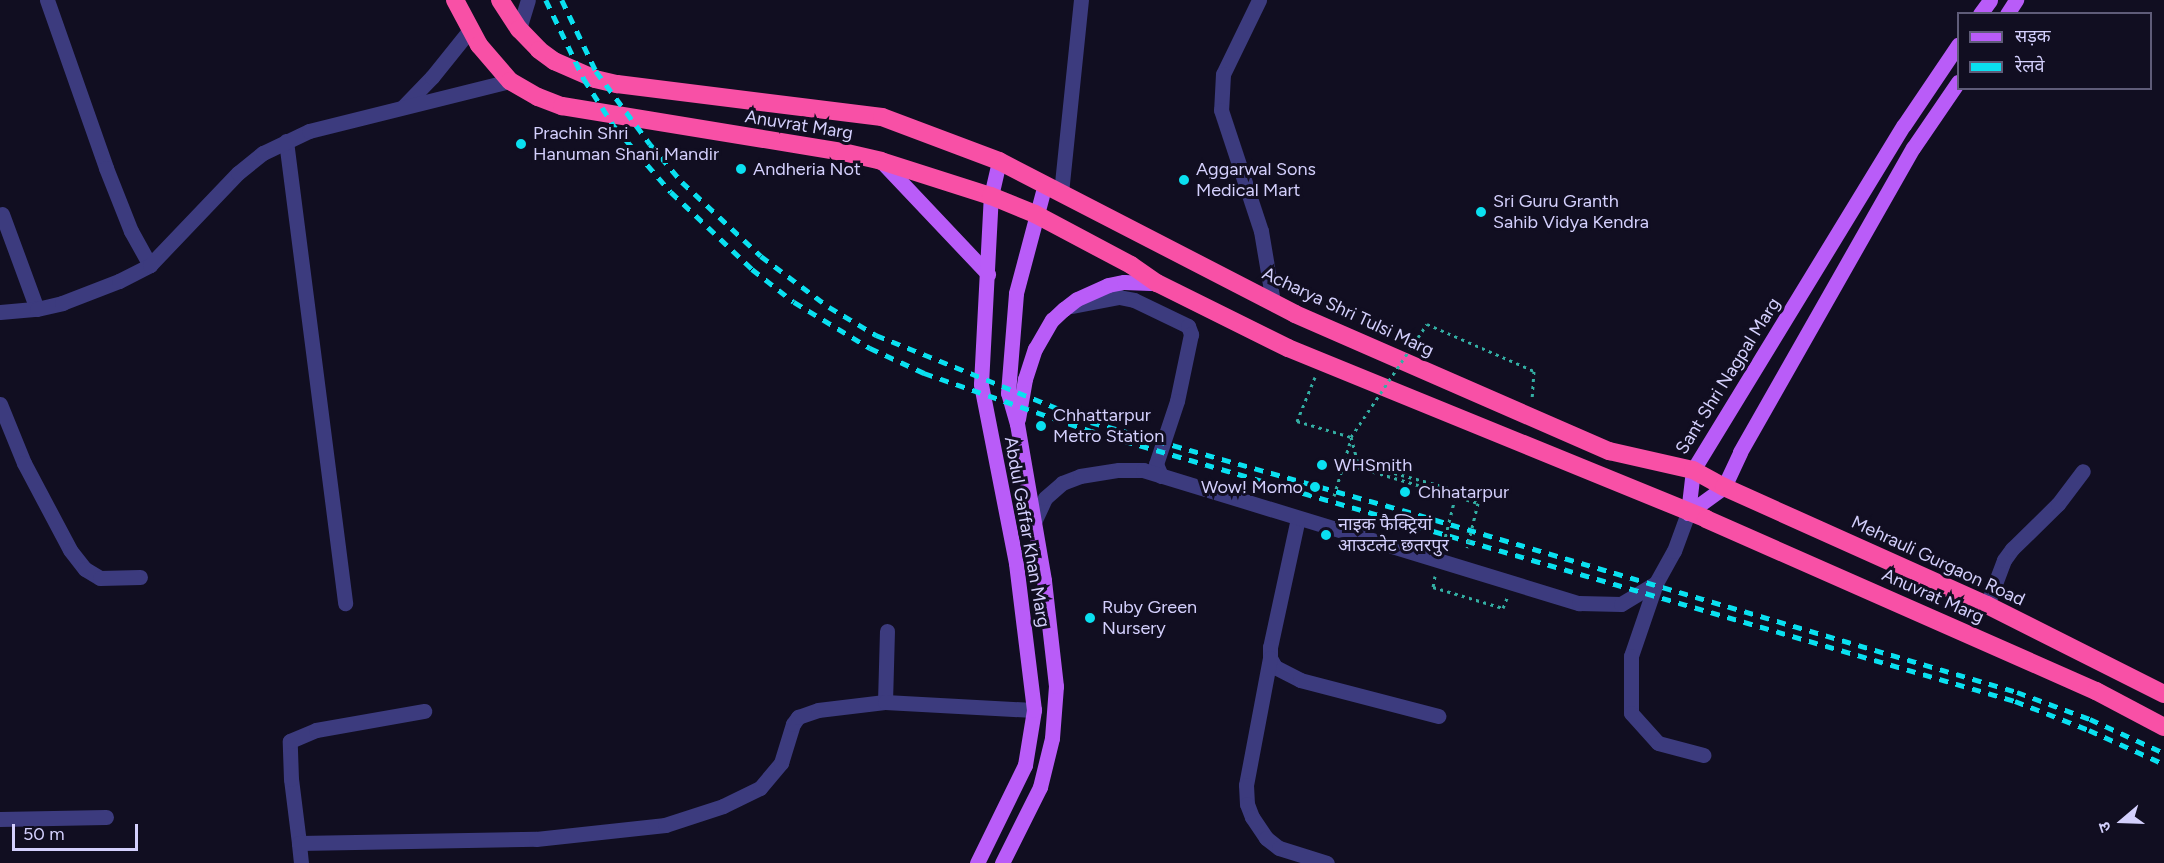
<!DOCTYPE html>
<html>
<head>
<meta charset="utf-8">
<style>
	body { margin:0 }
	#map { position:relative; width:2164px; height:863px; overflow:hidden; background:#110e21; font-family:Figtree,"Noto Sans Devanagari",sans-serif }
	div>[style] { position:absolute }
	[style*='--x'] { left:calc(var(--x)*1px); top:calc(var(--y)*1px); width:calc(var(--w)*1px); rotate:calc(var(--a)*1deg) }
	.path>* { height:3px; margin-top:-1.5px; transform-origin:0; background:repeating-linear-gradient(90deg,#33aea3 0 3px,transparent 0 7.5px) }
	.minor>* { height:15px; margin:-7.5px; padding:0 7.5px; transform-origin:7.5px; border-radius:7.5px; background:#3c3b7e }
	.major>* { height:15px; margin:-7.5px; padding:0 7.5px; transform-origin:7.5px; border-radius:7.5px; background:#b95cf8 }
	.highway>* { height:18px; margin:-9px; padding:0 9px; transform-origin:9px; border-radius:9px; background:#f850a6 }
	.rail>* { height:4.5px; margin-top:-2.25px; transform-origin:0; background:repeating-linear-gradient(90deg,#0ae0f0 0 9px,transparent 0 17px) }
	.path-bridge>* { height:3px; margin-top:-1.5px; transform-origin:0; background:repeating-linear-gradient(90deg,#33aea3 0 3px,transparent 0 7.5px) }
	.dots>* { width:16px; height:16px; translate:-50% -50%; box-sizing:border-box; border:3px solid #110e21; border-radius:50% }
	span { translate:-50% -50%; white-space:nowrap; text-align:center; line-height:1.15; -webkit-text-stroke:6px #110e21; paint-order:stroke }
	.street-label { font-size:18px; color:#d4d0fd }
	.poi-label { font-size:18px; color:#d4d0fd }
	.left { translate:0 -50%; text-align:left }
	.right { translate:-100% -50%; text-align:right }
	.legend { position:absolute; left:1957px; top:12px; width:195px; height:78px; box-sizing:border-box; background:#110e21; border:2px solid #5f5c79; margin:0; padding:8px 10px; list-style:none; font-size:18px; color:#d4d0fd }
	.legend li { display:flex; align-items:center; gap:12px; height:30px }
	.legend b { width:30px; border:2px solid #5f5c79 }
	.north { position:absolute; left:2092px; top:791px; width:60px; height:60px; -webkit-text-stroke:4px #110e21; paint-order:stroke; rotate:251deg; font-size:16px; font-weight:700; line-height:24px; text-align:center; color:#d4d0fd }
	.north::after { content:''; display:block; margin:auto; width:21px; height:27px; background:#d4d0fd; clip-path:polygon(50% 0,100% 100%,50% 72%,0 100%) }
	.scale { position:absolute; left:12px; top:824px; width:126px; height:27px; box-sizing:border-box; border:3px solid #d4d0fd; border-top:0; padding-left:8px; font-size:18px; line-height:21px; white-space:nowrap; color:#d4d0fd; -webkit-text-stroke:4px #110e21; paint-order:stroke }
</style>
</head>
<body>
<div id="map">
	<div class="path">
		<div style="--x:1427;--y:324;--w:117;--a:23.7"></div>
		<div style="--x:1534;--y:371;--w:28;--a:94"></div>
		<div style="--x:1315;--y:377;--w:48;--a:112.2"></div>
		<div style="--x:1297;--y:421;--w:56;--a:16.5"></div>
		<div style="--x:1351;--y:437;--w:27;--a:75"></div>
		<div style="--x:1358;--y:463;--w:103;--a:15.3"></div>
		<div style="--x:1457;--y:490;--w:58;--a:104"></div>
		<div style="--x:1334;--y:496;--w:59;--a:-73.4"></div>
		<div style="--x:1435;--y:576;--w:11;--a:100"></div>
		<div style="--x:1433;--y:587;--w:73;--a:16.7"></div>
		<div style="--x:1503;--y:608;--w:11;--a:-68"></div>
	</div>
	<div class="minor">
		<div style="--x:47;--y:0;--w:178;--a:70.6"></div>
		<div style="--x:106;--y:168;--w:68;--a:68.4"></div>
		<div style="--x:131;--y:231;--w:39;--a:61"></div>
		<div style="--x:1259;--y:0;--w:82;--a:115.9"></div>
		<div style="--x:1223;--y:74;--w:36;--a:93"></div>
		<div style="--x:1221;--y:110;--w:127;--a:71.7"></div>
		<div style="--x:1261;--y:231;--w:72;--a:80.4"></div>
		<div style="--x:519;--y:29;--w:30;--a:-73"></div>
		<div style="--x:403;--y:107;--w:42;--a:-46"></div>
		<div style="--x:432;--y:77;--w:59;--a:-51.2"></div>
		<div style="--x:286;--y:141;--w:466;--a:82.7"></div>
		<div style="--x:1061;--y:193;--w:194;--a:-84.1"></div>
		<div style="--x:2;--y:214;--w:101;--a:69.8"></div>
		<div style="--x:1072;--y:306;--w:48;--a:-10.8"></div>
		<div style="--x:1119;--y:297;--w:15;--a:11"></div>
		<div style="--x:1134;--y:300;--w:60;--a:25.7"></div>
		<div style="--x:1188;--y:326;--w:9;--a:69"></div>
		<div style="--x:1191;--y:334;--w:68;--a:101.8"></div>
		<div style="--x:1177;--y:401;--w:66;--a:108.4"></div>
		<div style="--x:1156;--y:464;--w:13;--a:67"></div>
		<div style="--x:0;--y:312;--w:37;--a:-5"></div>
		<div style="--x:37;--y:309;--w:26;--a:-13"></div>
		<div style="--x:62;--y:303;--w:61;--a:-21.1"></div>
		<div style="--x:119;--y:281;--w:35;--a:-27"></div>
		<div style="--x:150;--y:265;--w:127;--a:-46.3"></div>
		<div style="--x:238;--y:173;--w:32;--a:-39"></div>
		<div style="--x:263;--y:153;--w:51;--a:-25.6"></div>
		<div style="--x:309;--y:131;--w:207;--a:-14"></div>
		<div style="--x:0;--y:404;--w:64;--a:67.9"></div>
		<div style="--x:24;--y:463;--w:98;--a:62.1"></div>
		<div style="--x:70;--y:550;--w:24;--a:52"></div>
		<div style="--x:85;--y:569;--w:17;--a:31"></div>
		<div style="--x:100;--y:578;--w:40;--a:-1.4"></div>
		<div style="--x:1298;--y:518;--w:132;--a:102.2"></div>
		<div style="--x:1270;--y:647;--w:11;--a:90"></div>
		<div style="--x:1270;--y:658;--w:10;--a:61"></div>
		<div style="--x:1275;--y:667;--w:28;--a:27"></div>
		<div style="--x:1300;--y:680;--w:143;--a:14.6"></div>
		<div style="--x:1034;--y:522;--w:26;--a:-65"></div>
		<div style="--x:1045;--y:498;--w:23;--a:-41"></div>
		<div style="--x:1062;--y:483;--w:19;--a:-21"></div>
		<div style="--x:1080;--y:476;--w:39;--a:-9"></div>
		<div style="--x:1119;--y:470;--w:24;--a:0"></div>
		<div style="--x:1143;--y:470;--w:456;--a:17"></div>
		<div style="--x:1579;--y:603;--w:42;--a:1.4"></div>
		<div style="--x:1621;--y:604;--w:41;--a:-31"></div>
		<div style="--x:1656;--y:583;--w:37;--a:-61"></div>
		<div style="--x:1674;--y:551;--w:40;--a:-69.8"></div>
		<div style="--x:1656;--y:583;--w:77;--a:108.9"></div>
		<div style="--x:1631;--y:656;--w:57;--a:90"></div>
		<div style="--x:1631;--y:713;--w:40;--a:48"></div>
		<div style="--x:1658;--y:743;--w:47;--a:14.9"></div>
		<div style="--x:1987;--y:605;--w:48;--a:-69.3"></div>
		<div style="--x:2004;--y:560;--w:14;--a:-54"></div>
		<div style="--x:2012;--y:549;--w:64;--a:-44.4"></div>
		<div style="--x:2058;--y:504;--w:41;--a:-52.9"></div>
		<div style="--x:1270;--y:658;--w:129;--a:100.7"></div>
		<div style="--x:1246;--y:785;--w:19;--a:87"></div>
		<div style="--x:1247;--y:804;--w:14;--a:69"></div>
		<div style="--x:1252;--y:817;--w:25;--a:56"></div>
		<div style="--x:1266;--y:838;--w:16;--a:38"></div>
		<div style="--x:1279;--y:848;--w:50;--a:17.4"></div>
		<div style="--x:885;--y:702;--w:71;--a:-88.4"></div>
		<div style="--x:0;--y:819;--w:106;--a:-1.1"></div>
		<div style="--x:299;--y:843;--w:64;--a:-97.1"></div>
		<div style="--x:291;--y:779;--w:38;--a:-92"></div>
		<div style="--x:290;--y:741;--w:28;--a:-23"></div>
		<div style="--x:316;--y:730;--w:110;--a:-10"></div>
		<div style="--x:301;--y:863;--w:20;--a:-96"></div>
		<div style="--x:299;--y:843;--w:237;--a:-1"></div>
		<div style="--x:536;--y:839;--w:130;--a:-6.2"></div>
		<div style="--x:665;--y:825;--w:61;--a:-18.1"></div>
		<div style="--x:723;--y:806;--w:41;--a:-25.9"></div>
		<div style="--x:760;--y:788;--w:33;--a:-50"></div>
		<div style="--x:781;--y:763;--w:41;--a:-72.9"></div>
		<div style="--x:793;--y:724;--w:9;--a:-54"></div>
		<div style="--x:798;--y:717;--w:21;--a:-19"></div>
		<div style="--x:818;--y:710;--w:67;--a:-6.8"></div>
		<div style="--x:885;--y:702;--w:149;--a:3.1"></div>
	</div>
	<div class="major">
		<div style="--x:1980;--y:14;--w:17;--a:-54"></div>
		<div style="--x:2007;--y:14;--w:17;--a:-57"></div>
		<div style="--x:883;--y:163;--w:153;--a:46.6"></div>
		<div style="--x:1018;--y:419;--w:41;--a:-80.1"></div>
		<div style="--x:1025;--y:379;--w:32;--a:-72"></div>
		<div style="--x:1035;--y:349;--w:34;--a:-60"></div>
		<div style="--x:1052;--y:320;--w:16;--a:-43"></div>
		<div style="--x:1064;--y:309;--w:16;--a:-38"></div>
		<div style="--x:1077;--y:299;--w:34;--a:-24"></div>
		<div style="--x:1108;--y:285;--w:16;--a:-11"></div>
		<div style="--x:1124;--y:282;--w:33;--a:2"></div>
		<div style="--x:1688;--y:513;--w:43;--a:-83.4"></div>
		<div style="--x:1693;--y:470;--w:404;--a:-58.6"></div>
		<div style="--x:1904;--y:125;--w:97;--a:-56"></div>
		<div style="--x:1688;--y:513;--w:44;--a:-35.8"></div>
		<div style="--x:1724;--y:487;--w:38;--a:-65"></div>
		<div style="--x:1740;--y:452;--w:350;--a:-60.4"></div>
		<div style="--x:1913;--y:148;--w:80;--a:-55.7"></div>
		<div style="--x:977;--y:863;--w:109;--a:-63.9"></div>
		<div style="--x:1025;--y:765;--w:56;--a:-80.7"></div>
		<div style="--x:1034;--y:710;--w:148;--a:-97"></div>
		<div style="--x:1016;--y:563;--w:182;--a:-101.1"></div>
		<div style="--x:981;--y:384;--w:188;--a:-87"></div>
		<div style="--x:991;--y:196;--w:36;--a:-77"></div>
		<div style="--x:1002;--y:863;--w:85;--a:-63.4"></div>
		<div style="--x:1040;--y:787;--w:50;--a:-76.2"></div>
		<div style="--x:1052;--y:738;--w:52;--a:-85.6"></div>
		<div style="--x:1056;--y:686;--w:107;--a:-96.5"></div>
		<div style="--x:1044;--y:580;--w:158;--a:-99.8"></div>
		<div style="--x:1017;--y:424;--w:32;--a:-106"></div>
		<div style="--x:1008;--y:393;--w:100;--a:-85.4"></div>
		<div style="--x:1016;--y:293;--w:113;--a:-75.1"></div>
	</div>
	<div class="highway">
		<div style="--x:455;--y:0;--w:51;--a:61.9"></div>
		<div style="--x:479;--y:45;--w:48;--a:49.3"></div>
		<div style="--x:510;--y:81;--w:32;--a:30"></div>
		<div style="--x:538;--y:97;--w:26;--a:21"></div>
		<div style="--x:562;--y:106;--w:285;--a:9.3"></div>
		<div style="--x:843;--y:152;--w:39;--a:13"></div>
		<div style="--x:881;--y:161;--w:115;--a:17.7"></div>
		<div style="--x:991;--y:196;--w:48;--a:22.2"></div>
		<div style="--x:1035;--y:214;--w:109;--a:28"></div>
		<div style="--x:1131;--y:265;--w:32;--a:35"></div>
		<div style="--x:1157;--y:283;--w:146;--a:26.4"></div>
		<div style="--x:1288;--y:348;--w:452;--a:22.2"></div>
		<div style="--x:1706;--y:519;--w:426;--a:23.8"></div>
		<div style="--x:2096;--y:691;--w:77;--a:27.9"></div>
		<div style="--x:500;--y:0;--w:35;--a:57"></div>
		<div style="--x:519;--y:29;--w:29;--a:46"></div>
		<div style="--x:539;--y:50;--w:19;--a:36"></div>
		<div style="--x:554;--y:61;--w:45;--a:23.7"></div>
		<div style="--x:595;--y:79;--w:23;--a:13"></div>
		<div style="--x:617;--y:84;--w:267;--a:7.1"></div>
		<div style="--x:882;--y:117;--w:125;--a:20.6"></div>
		<div style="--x:999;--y:161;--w:333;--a:27.3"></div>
		<div style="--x:1295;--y:314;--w:343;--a:23.6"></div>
		<div style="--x:1609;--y:451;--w:86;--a:12.7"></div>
		<div style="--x:1693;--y:470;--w:35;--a:29"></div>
		<div style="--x:1724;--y:487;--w:288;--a:24.2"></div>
		<div style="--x:1987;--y:605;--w:198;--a:26.7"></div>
	</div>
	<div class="rail">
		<div style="--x:546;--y:0;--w:88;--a:64.3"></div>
		<div style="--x:584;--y:79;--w:56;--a:57.4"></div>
		<div style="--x:614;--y:126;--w:87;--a:49.2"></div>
		<div style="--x:671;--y:192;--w:112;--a:43.5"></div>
		<div style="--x:752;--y:269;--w:53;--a:38.2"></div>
		<div style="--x:794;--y:302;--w:89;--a:31.2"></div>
		<div style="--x:870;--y:348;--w:60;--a:24.8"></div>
		<div style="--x:924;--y:373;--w:177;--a:19.2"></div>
		<div style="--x:1091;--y:431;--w:963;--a:16.29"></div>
		<div style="--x:2015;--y:701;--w:79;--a:21.4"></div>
		<div style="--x:2089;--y:730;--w:82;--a:24.4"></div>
		<div style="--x:562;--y:0;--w:79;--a:64.4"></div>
		<div style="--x:596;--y:71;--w:91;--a:53.5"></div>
		<div style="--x:650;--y:144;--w:50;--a:49.9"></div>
		<div style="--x:682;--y:182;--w:108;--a:43.1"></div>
		<div style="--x:761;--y:256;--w:85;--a:36.9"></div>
		<div style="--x:829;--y:307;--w:55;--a:30.8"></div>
		<div style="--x:876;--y:335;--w:232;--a:22"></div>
		<div style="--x:1091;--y:422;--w:323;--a:15.8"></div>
		<div style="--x:1402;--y:510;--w:641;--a:16.49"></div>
		<div style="--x:2017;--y:692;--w:78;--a:20.3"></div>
		<div style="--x:2090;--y:719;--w:81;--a:24.7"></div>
	</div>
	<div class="path-bridge">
		<div style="--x:1351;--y:437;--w:136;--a:-56.1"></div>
		<div style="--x:1344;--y:463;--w:140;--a:16.6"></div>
		<div style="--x:1478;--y:503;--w:46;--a:103.7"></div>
	</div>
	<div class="dots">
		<div style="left:521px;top:144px;background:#0ae0f0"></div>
		<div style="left:741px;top:169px;background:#0ae0f0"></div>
		<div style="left:1184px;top:180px;background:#0ae0f0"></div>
		<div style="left:1481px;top:212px;background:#0ae0f0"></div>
		<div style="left:1041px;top:426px;background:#0ae0f0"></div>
		<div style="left:1322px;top:465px;background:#0ae0f0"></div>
		<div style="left:1315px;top:487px;background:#0ae0f0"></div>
		<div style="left:1405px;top:492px;background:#0ae0f0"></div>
		<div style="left:1326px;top:535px;background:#0ae0f0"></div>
		<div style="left:1090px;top:618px;background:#0ae0f0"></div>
	</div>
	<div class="street-label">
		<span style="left:799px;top:125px;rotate:9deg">Anuvrat Marg</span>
		<span style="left:1348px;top:312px;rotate:25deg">Acharya Shri Tulsi Marg</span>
		<span style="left:1728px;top:376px;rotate:-58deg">Sant Shri Nagpal Marg</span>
		<span style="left:1027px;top:532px;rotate:80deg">Abdul Gaffar Khan Marg</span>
		<span style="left:1938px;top:561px;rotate:25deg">Mehrauli Gurgaon Road</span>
		<span style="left:1933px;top:596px;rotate:24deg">Anuvrat Marg</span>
	</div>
	<div class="poi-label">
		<span class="left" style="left:533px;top:144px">Prachin Shri<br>Hanuman Shani Mandir</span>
		<span class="left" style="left:753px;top:169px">Andheria Not</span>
		<span class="left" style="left:1196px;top:180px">Aggarwal Sons<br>Medical Mart</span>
		<span class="left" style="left:1493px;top:212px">Sri Guru Granth<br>Sahib Vidya Kendra</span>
		<span class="left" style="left:1053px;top:426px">Chhattarpur<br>Metro Station</span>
		<span class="left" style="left:1334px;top:465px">WHSmith</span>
		<span class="right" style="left:1303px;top:487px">Wow! Momo</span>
		<span class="left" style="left:1418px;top:492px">Chhatarpur</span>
		<span class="left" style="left:1338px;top:535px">नाइक फैक्ट्रियां<br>आउटलेट छतरपुर</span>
		<span class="left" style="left:1102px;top:618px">Ruby Green<br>Nursery</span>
	</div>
	<ul class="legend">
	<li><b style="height:8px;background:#b95cf8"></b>सड़क</li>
	<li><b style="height:8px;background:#0ae0f0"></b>रेलवे</li>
	</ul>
	<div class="north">उ</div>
	<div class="scale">50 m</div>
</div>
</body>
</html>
